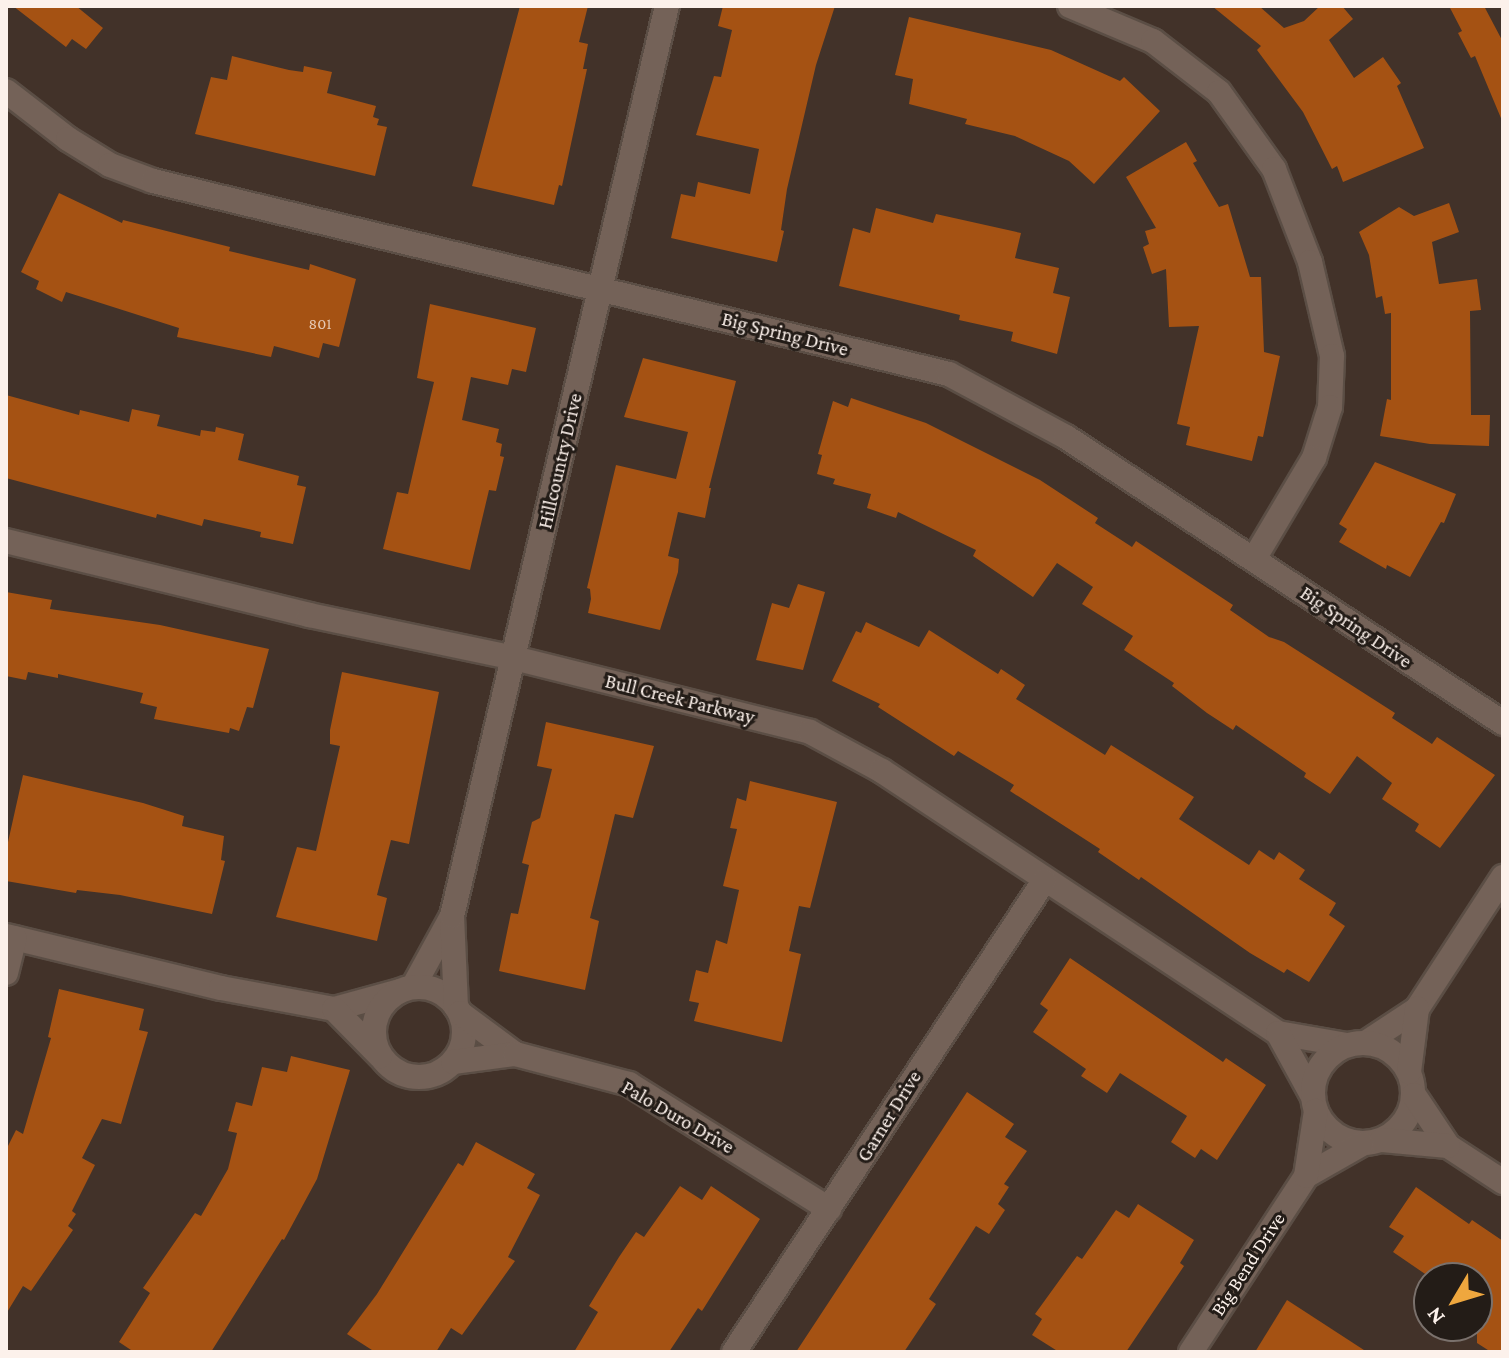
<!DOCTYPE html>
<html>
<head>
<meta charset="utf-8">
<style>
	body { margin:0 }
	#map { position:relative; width:1509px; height:1358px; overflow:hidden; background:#423229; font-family:"Crimson Pro",serif }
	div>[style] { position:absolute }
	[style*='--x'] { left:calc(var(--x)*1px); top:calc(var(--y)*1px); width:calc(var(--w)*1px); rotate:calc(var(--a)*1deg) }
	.building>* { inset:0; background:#a55213 }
	.roads { filter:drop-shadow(2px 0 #5b4e45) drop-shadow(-2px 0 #5b4e45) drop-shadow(0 2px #5b4e45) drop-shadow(0 -2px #5b4e45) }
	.street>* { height:24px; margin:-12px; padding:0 12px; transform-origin:12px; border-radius:12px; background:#746258 }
	.street>.ring { margin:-12px; padding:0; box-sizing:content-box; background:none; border:24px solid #746258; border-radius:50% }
	span { translate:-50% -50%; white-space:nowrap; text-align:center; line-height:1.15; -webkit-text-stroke:6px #231c17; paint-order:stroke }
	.number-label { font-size:16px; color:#e6c9b5 }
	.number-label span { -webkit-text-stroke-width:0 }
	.street-label { font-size:20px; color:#fcf1eb }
	.frame { position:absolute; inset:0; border:8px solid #fcf1eb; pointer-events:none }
	.north { position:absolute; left:1413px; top:1262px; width:80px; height:80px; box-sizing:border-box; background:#231c17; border:2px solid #7a716c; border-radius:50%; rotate:232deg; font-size:22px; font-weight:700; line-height:32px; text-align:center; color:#fcf1eb }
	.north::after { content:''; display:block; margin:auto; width:28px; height:36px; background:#efa73e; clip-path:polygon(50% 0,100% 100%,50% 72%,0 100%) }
</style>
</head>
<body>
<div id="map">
	<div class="building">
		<div style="clip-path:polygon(13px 6px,76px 6px,103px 28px,86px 49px,72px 39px,66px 47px)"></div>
		<div style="clip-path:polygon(520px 6px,588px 6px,579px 42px,588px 44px,583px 69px,587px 69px,562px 186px,559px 185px,554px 205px,472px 186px)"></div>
		<div style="clip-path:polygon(723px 6px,835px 6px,816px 65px,787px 189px,781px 230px,784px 231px,777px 262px,671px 238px,681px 194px,695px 197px,698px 182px,750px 194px,759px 149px,696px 135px,714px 76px,721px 77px,732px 30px,718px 26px)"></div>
		<div style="clip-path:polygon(1212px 6px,1259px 6px,1284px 28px,1304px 21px,1320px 6px,1342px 6px,1353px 19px,1329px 40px,1354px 78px,1383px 57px,1401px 83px,1397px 86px,1424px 148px,1343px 182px,1337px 166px,1332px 169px,1303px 112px,1257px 50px,1261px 46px)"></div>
		<div style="clip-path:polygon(1449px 6px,1484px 6px,1503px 42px,1503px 123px,1475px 56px,1471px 58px,1458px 33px,1462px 31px)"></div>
		<div style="clip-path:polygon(909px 17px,1051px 50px,1120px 81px,1124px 77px,1160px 111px,1094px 184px,1069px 161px,1015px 136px,965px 124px,967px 119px,909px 104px,913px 79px,895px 75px)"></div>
		<div style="clip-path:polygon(232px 56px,289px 70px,303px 72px,304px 66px,332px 72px,327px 93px,376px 106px,373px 117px,379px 119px,377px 125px,387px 127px,375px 176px,195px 134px,211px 77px,227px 80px)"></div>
		<div style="clip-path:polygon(1186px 142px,1197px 161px,1193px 163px,1219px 207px,1228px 204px,1250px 277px,1261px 277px,1264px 352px,1280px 356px,1263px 437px,1258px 436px,1252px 461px,1186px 445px,1190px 427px,1177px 424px,1199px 326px,1169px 327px,1166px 269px,1152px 274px,1143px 247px,1149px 244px,1145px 231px,1156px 228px,1126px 177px)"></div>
		<div style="clip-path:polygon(59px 193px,122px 223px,123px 220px,230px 247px,229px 251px,309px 270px,310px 264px,356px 279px,339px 347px,323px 343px,319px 358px,274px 346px,271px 357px,177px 337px,179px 328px,66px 292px,62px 302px,36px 289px,39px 281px,21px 272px)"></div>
		<div style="clip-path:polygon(1449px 203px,1459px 232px,1432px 242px,1439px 284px,1477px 279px,1481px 310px,1470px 311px,1471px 415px,1490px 415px,1489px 446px,1430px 444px,1380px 436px,1387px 399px,1391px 400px,1391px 313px,1385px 314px,1382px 296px,1376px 298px,1369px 255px,1359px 232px,1399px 207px,1414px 216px)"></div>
		<div style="clip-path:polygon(876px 208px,933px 223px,936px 214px,1021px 233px,1015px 258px,1059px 268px,1053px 293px,1070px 297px,1057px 354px,1011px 341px,1013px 332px,959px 320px,960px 315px,839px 286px,853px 228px,870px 233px)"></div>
		<div style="clip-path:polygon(430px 304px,536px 328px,526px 372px,512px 369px,508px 385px,471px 377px,462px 420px,499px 429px,496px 442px,502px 444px,500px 456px,504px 457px,496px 491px,489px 490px,470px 570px,383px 549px,397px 492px,408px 494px,434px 382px,417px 378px)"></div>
		<div style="clip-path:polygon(643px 358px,736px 381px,709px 488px,711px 488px,705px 518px,678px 512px,668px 556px,679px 559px,678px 572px,660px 630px,588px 613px,591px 599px,590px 589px,587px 588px,616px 465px,676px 479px,688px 432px,624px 417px)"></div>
		<div style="clip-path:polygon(6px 395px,79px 415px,80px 410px,129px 422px,132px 409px,160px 415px,157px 426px,200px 436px,201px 430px,215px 432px,216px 427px,244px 434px,238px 460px,299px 476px,297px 485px,306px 487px,293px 544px,260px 537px,261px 532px,204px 519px,202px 526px,157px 514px,156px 518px,6px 478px)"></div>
		<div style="clip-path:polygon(851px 398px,926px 423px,1040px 480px,1098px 518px,1095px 523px,1132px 547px,1136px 541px,1233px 605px,1230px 610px,1269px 637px,1284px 642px,1395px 713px,1392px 718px,1432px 744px,1437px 737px,1495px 775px,1440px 848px,1415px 831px,1419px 824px,1382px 799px,1392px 783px,1357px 756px,1330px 794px,1304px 777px,1306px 773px,1236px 725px,1233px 730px,1207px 713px,1172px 686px,1174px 683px,1124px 650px,1133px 636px,1082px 604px,1093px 587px,1057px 563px,1033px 597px,973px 556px,976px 550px,898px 512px,896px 518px,867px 508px,871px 494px,833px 484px,835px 479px,817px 474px,822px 455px,818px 454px,833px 401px,848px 407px)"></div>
		<div style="clip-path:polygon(1375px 462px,1456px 494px,1444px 523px,1441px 522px,1410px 577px,1387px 565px,1386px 569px,1339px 542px,1347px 529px,1339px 524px)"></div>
		<div style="clip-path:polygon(798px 584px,825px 592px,803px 670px,756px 660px,772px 603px,789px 608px)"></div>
		<div style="clip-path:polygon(6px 592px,52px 600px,50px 609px,160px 625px,269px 649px,253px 708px,247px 707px,239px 731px,230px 728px,229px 733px,154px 719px,157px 707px,140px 703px,143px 693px,58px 674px,58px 678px,28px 672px,26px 680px,6px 676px)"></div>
		<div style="clip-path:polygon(866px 622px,919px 647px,929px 630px,998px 674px,1001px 669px,1025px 685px,1016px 699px,1105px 755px,1111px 745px,1194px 797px,1179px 819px,1249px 865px,1259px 850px,1274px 860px,1279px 852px,1305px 870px,1299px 879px,1336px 903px,1329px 915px,1345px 926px,1309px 982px,1287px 969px,1284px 973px,1250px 953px,1141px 877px,1139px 880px,1098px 852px,1100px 849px,1010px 791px,1014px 785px,958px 751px,954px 756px,878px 707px,880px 704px,832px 681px,856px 631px,861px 633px)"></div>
		<div style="clip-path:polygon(342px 672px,439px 692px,409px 844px,391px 840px,377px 895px,387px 898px,377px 941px,276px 917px,297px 847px,316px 851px,340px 746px,330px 744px,330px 730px)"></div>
		<div style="clip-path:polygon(546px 722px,654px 746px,633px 818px,615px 814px,590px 918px,599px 921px,585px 990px,499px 971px,511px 913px,518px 914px,529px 865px,522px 863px,532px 822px,540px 818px,552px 769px,537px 766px)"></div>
		<div style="clip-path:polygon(23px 775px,143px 803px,184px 816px,182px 826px,224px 836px,221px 860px,225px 861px,212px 914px,120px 895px,77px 890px,76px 893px,6px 881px,6px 851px)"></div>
		<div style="clip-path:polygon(750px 781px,837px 802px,810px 908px,799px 906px,789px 951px,801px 954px,782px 1042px,694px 1021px,699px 1003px,689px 1001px,696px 970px,708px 973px,716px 940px,727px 944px,739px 890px,723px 886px,737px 829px,730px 828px,737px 798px,746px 801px)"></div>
		<div style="clip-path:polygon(1070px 958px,1223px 1062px,1226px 1058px,1266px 1085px,1217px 1160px,1201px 1149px,1195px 1158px,1171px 1142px,1187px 1116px,1120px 1073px,1107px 1093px,1081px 1076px,1086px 1069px,1033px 1032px,1048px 1010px,1040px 1004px)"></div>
		<div style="clip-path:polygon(59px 989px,144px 1009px,139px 1030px,148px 1032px,121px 1124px,102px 1119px,82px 1158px,95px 1165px,72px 1211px,76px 1214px,68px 1226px,73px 1230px,31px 1291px,23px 1286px,6px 1314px,6px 1150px,16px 1130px,23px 1134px,51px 1038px,48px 1037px)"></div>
		<div style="clip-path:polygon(291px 1056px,350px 1070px,317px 1179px,284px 1240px,282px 1239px,211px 1352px,134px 1352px,119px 1342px,150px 1293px,143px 1288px,195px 1213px,201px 1216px,228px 1169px,237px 1133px,228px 1131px,236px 1102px,252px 1106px,262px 1067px,287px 1072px)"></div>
		<div style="clip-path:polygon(967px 1092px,1014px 1124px,1005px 1137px,1027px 1151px,1004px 1184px,1009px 1187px,998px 1204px,1005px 1210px,989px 1234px,976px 1226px,929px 1299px,936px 1304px,904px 1352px,796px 1352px)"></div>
		<div style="clip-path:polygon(476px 1142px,535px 1174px,527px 1188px,540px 1195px,508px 1257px,515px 1261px,462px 1335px,451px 1328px,436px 1352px,375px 1352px,347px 1334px,377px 1294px,458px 1163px,463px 1166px)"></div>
		<div style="clip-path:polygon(680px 1186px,702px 1200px,711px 1186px,760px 1219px,702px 1311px,698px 1308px,669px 1352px,574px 1352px,598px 1312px,589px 1306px,619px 1257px,636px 1232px,644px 1237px)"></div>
		<div style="clip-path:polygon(1416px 1187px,1469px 1224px,1472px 1220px,1503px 1241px,1503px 1352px,1491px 1352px,1477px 1343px,1477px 1278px,1431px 1278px,1393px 1252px,1404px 1236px,1389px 1227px)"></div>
		<div style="clip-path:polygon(1138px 1204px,1194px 1240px,1180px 1263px,1184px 1266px,1126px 1352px,1059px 1352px,1032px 1335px,1042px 1319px,1035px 1314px,1077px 1256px,1082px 1259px,1116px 1210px,1129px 1218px)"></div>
		<div style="clip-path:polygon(1287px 1300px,1367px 1352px,1255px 1352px)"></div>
	</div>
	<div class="roads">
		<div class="street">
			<div style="--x:1070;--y:6;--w:90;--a:22.9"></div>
			<div style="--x:1153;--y:41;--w:83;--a:37.7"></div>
			<div style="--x:1219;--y:92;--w:95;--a:54.5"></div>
			<div style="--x:1274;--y:169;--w:100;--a:68.8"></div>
			<div style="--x:1310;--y:262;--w:97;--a:76.8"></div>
			<div style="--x:1332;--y:356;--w:51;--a:92.2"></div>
			<div style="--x:1330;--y:407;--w:53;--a:107.4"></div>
			<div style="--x:1314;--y:458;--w:117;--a:120.7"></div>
			<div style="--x:6;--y:91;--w:78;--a:37.7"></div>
			<div style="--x:68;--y:139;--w:49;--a:31.8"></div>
			<div style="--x:110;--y:165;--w:46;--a:20.4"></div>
			<div style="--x:153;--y:181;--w:819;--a:13.63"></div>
			<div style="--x:949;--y:374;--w:133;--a:28.3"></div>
			<div style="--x:1066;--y:437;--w:522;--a:33.2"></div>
			<div style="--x:6;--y:541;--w:312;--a:13.7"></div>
			<div style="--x:309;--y:615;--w:209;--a:11.8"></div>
			<div style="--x:514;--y:658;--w:305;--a:14"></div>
			<div style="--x:810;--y:732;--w:82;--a:28.4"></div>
			<div style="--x:882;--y:771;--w:475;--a:33.5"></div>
			<div style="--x:1278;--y:1033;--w:70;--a:9.9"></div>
			<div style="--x:6;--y:936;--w:221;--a:13.6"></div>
			<div style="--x:221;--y:988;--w:115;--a:10.5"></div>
			<div style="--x:334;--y:1009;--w:68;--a:-15.3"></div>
			<div style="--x:6;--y:973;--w:36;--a:-76"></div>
			<div style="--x:413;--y:987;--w:79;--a:-61.2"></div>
			<div class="ring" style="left:374px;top:987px;width:66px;height:66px"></div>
			<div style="--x:456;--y:1007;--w:91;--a:-92.5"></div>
			<div style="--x:452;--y:916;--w:935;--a:-76.71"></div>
			<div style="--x:334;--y:1009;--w:66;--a:45.6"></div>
			<div style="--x:460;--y:1013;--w:69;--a:36.7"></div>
			<div style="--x:1278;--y:1033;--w:73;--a:61.3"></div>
			<div style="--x:1367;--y:1042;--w:60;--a:-33.4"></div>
			<div style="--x:1417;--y:1009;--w:158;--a:-56.9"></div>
			<div class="ring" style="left:1313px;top:1043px;width:76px;height:76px"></div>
			<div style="--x:453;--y:1062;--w:63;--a:-7.4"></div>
			<div style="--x:515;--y:1054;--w:118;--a:14.7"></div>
			<div style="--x:629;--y:1084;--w:236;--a:32"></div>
			<div style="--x:1409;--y:1072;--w:64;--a:-82.8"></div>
			<div style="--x:1414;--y:1095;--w:61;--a:56.3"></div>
			<div style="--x:1448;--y:1146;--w:66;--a:33.2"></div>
			<div style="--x:1382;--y:1140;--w:66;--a:5.2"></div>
			<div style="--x:1306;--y:1176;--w:64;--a:-29.7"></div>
			<div style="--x:734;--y:1352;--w:564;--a:-56.65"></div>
			<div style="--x:1191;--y:1352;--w:210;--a:-56.8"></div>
			<div style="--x:1306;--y:1176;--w:66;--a:-81.3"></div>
		</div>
	</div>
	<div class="number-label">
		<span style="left:320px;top:324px">801</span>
	</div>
	<div class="street-label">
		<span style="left:785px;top:334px;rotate:14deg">Big Spring Drive</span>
		<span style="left:560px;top:461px;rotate:-77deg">Hillcountry Drive</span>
		<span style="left:1356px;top:627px;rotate:34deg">Big Spring Drive</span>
		<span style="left:680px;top:699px;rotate:14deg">Bull Creek Parkway</span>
		<span style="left:889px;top:1116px;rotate:-58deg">Garner Drive</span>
		<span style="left:678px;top:1117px;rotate:30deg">Palo Duro Drive</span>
		<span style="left:1248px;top:1264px;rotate:-57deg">Big Bend Drive</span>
	</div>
	<div class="frame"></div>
	<div class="north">N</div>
</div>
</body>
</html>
